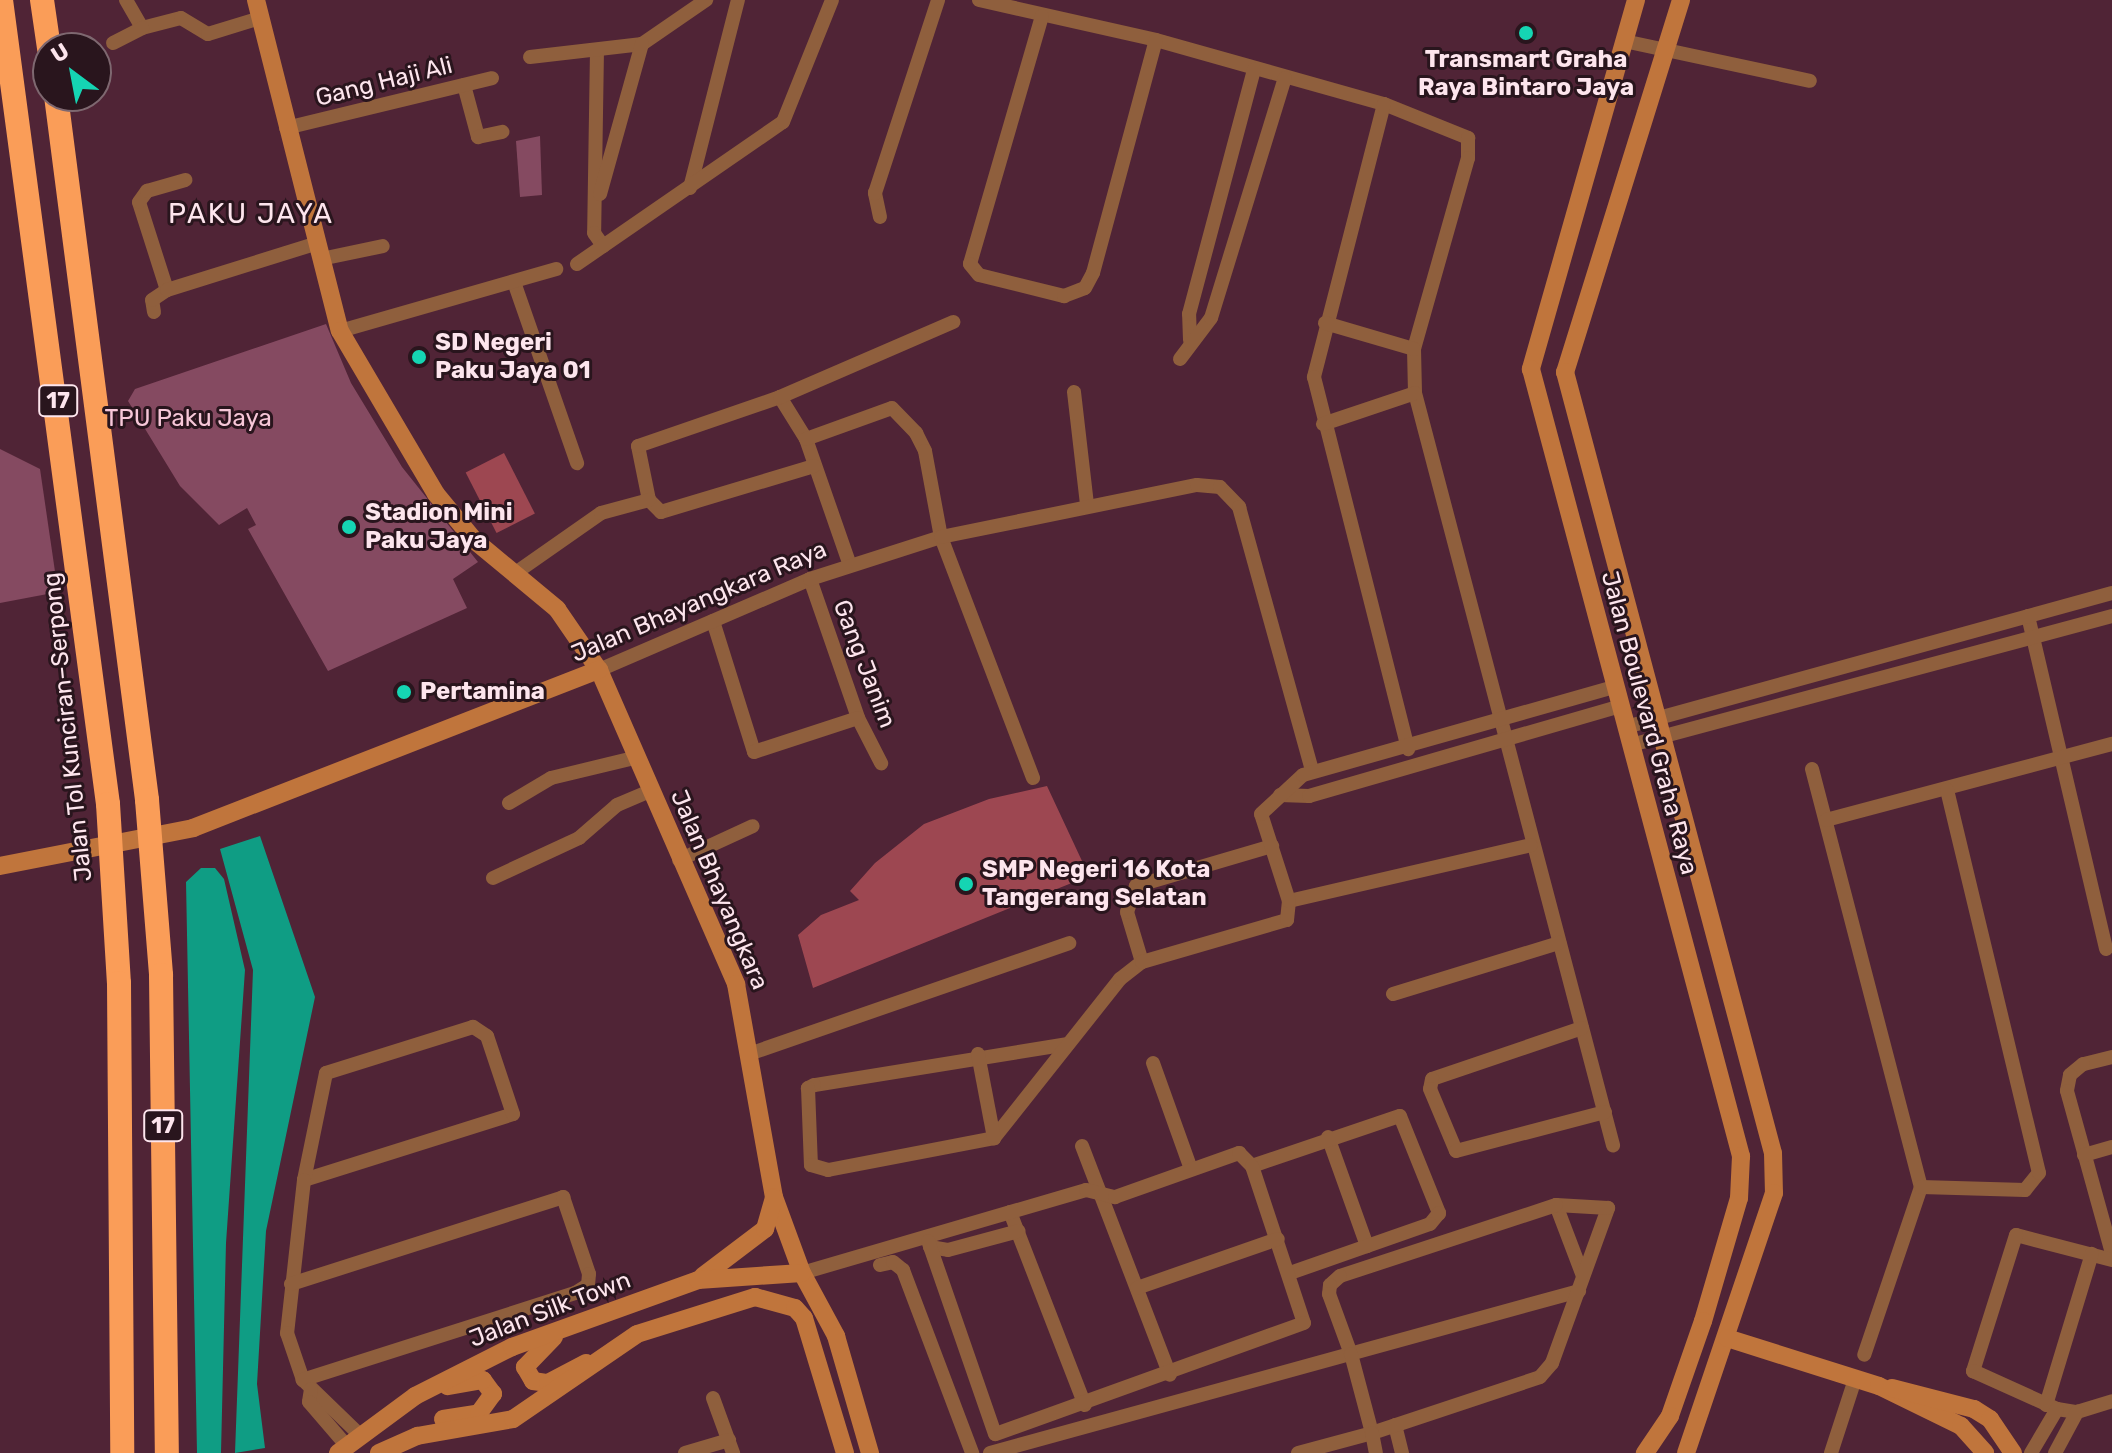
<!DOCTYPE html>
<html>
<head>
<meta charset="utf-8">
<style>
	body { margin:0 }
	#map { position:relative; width:2112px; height:1453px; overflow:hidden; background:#502436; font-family:Rubik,sans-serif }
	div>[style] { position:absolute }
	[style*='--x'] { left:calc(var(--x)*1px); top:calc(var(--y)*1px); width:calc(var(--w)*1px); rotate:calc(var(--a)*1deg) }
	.green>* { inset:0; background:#854a61 }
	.water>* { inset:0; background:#0f9d84 }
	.building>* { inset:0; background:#9d4751; transform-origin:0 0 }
	.street>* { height:14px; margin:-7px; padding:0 7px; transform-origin:7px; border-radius:7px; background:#8f5f3d }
	.secondary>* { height:18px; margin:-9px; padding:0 9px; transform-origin:9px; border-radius:9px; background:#c0753c }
	.highway>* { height:24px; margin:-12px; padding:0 12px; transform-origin:12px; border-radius:12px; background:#fa9d58 }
	.dots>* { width:22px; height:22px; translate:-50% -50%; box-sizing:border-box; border:4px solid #29151d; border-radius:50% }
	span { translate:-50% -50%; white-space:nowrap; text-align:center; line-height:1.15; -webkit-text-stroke:6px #29151d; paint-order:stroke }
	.shield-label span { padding:2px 6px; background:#29151d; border:2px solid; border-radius:6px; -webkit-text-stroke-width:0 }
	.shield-label { font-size:22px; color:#fde5ed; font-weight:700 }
	.poi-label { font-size:24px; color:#fde5ed; font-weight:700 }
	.left { translate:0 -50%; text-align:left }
	.street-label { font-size:24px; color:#fde5ed }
	.park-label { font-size:24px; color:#f7c7d8 }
	.quarter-label { font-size:28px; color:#fde5ed; letter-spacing:2px }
	.north { position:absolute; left:32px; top:32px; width:80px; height:80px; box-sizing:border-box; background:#29151d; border:2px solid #7e6870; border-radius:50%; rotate:328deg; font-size:22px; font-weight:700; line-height:32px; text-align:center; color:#fde5ed }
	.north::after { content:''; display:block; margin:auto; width:28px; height:36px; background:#15d5b3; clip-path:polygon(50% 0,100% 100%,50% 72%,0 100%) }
</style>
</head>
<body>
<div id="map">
	<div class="green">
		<div style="clip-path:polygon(540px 136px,542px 195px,520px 197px,516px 141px)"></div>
		<div style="clip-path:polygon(326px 324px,351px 383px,402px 467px,478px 562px,453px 579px,467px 608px,328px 671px,248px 529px,256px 525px,247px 508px,219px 525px,180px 486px,128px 401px,135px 389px)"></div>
		<div style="clip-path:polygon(0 449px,40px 469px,58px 592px,0 603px)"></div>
	</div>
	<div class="water">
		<div style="clip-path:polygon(260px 836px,315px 997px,266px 1231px,257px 1384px,265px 1448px,235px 1453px,253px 970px,220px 849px)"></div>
		<div style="clip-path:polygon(201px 868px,215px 868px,224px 879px,245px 970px,226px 1243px,221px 1453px,197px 1453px,186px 882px)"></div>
	</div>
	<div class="building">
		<div style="left:504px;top:453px;width:68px;height:43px;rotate:63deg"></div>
		<div style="clip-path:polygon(1047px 786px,1089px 876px,813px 988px,798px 935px,821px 915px,859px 900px,850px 891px,875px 863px,924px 824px,989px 799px)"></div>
	</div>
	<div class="street">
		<div style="--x:126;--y:0;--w:32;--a:60"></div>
		<div style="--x:142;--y:28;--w:40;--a:-14.4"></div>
		<div style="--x:181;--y:18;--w:31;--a:31"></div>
		<div style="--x:208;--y:34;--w:54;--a:-17.1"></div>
		<div style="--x:979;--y:0;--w:181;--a:12.7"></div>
		<div style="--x:1156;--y:40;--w:237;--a:15.7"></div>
		<div style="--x:1384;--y:104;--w:91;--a:22"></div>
		<div style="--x:1468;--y:138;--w:20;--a:90"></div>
		<div style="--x:1468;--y:158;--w:198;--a:105.8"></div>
		<div style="--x:1414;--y:349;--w:44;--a:88.7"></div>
		<div style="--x:1415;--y:393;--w:778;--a:75.25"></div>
		<div style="--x:1042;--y:16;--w:258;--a:106.2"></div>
		<div style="--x:970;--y:264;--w:14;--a:51"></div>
		<div style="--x:979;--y:275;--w:88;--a:13.9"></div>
		<div style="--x:1064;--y:296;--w:22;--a:-21"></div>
		<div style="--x:1085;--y:288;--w:17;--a:-62"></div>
		<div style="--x:1093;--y:273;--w:241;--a:-74.9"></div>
		<div style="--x:1624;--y:41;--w:190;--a:12.1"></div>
		<div style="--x:113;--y:43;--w:33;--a:-27"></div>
		<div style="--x:597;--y:50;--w:183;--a:90.9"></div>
		<div style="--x:594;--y:233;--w:16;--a:55"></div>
		<div style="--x:530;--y:57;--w:113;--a:-6.6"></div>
		<div style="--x:642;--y:44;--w:78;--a:-34.5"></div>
		<div style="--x:464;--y:85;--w:54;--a:74.9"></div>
		<div style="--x:478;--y:137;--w:25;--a:-12"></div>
		<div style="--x:1384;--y:104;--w:282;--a:104.4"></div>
		<div style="--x:1314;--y:377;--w:384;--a:75.8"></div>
		<div style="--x:286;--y:128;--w:212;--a:-13.6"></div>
		<div style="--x:690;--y:188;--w:194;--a:-75.7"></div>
		<div style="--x:600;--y:194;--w:156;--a:-74.4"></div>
		<div style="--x:880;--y:217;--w:25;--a:-102"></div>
		<div style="--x:875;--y:193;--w:203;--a:-71.9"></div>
		<div style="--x:321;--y:259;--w:63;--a:-11.8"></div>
		<div style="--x:577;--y:264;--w:250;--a:-34.6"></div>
		<div style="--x:783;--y:122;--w:131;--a:-68.1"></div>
		<div style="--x:514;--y:282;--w:192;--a:70.8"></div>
		<div style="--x:167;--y:290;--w:92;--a:-107.7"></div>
		<div style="--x:139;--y:202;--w:14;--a:-54"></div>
		<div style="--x:147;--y:191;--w:40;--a:-16"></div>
		<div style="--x:154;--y:312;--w:12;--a:-99"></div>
		<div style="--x:152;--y:300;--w:18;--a:-34"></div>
		<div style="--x:167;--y:290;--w:158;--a:-17.3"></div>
		<div style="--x:1325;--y:323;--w:93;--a:16.3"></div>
		<div style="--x:340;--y:331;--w:225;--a:-16"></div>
		<div style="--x:1190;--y:340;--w:26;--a:-92"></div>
		<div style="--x:1189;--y:314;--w:253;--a:-75.1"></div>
		<div style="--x:1180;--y:359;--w:51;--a:-52.9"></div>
		<div style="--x:1211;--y:318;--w:251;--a:-72.9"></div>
		<div style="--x:1074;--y:392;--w:114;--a:83.4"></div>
		<div style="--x:780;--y:397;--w:49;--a:58.2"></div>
		<div style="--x:806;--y:439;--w:133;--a:70.8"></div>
		<div style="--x:1323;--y:424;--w:97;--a:-18.6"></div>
		<div style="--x:806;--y:439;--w:91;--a:-19.8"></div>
		<div style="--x:892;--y:408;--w:35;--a:46"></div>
		<div style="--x:916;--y:433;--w:20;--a:63"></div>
		<div style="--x:925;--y:451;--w:87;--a:79.5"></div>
		<div style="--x:941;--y:537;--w:258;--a:69.1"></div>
		<div style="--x:814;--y:466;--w:160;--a:163.3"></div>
		<div style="--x:661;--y:512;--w:17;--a:-135"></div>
		<div style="--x:649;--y:500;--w:55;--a:-101.5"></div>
		<div style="--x:638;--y:446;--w:150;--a:-19"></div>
		<div style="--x:780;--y:397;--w:189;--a:-23.4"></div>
		<div style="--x:514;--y:574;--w:106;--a:-35"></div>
		<div style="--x:601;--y:513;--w:50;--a:-15.2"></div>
		<div style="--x:810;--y:579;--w:147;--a:70.9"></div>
		<div style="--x:858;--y:718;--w:51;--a:62.9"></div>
		<div style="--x:2028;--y:616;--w:342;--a:76.8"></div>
		<div style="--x:713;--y:621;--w:137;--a:72.6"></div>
		<div style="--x:754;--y:752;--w:109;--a:-18.1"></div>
		<div style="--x:599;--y:670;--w:230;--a:-23.3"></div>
		<div style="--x:810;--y:579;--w:138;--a:-17.8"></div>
		<div style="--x:941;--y:537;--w:261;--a:-11.5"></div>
		<div style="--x:1197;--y:485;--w:23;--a:5"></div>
		<div style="--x:1220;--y:487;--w:28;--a:46"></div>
		<div style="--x:1239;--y:507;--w:274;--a:74.5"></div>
		<div style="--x:1626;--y:727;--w:504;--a:-15.41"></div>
		<div style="--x:1631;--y:745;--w:498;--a:-15"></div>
		<div style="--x:1812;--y:769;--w:432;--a:75.4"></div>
		<div style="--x:1921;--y:1187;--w:177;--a:108.7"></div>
		<div style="--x:1280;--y:795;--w:29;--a:2"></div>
		<div style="--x:1309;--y:796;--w:325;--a:-16.1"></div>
		<div style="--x:509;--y:803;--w:49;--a:-30.8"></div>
		<div style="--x:551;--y:778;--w:89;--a:-13.6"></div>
		<div style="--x:1826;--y:820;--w:296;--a:-14.9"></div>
		<div style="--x:679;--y:860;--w:81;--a:-24.7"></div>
		<div style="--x:493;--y:878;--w:95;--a:-24.9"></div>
		<div style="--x:579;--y:838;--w:50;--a:-41"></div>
		<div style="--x:617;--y:805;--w:38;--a:-23"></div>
		<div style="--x:1289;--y:901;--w:248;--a:-13"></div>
		<div style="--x:1142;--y:962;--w:52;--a:-106.7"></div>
		<div style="--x:1127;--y:912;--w:28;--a:-71"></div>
		<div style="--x:1136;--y:886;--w:142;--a:-16.4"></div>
		<div style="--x:1393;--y:994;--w:174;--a:-17.1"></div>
		<div style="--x:1582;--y:1028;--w:158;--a:161.2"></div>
		<div style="--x:1432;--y:1079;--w:10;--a:101"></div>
		<div style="--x:1430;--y:1089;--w:67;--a:67.2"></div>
		<div style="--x:1456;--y:1151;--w:154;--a:-14.7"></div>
		<div style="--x:1068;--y:1044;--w:257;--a:170.8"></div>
		<div style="--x:814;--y:1085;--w:7;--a:153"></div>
		<div style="--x:808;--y:1088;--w:77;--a:87.8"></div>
		<div style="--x:811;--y:1165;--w:18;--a:16"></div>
		<div style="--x:828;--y:1170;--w:169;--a:-10.9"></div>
		<div style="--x:994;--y:1138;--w:203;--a:-51.6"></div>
		<div style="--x:1120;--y:979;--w:28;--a:-38"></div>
		<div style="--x:1142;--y:962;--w:151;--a:-16.2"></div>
		<div style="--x:1287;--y:920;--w:19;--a:-84"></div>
		<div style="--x:1289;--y:901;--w:91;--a:-107.8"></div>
		<div style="--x:1261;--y:814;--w:57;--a:-42.9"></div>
		<div style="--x:1303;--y:775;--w:324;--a:-15.8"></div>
		<div style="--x:749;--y:1054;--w:339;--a:-19.1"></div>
		<div style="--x:978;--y:1054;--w:86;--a:79.2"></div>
		<div style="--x:2112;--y:1057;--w:30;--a:166"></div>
		<div style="--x:2083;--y:1064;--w:17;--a:140"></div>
		<div style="--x:2070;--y:1075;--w:16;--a:101"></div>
		<div style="--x:2067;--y:1091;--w:168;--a:74.5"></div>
		<div style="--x:1153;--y:1063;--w:113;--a:70.3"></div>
		<div style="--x:1328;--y:1137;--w:116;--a:70.3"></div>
		<div style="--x:1082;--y:1146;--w:245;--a:69"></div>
		<div style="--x:2084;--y:1155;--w:29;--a:-16"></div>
		<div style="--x:1252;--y:1166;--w:156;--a:-18.7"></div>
		<div style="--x:1400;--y:1116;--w:105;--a:68.1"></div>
		<div style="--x:1439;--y:1213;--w:14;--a:129"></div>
		<div style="--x:1430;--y:1224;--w:148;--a:160.7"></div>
		<div style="--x:304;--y:1180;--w:219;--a:-17.5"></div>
		<div style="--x:513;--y:1114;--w:82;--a:-108.4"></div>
		<div style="--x:487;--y:1036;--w:17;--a:-147"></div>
		<div style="--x:473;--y:1027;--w:154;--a:162.6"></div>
		<div style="--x:326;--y:1073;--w:109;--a:101.6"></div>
		<div style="--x:304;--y:1180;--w:154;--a:96.3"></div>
		<div style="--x:287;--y:1333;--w:50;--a:71.2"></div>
		<div style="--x:303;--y:1380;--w:78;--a:44"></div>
		<div style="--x:1921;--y:1187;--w:104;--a:1.7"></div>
		<div style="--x:2025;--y:1190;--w:22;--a:-51"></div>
		<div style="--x:2039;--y:1173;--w:394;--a:-103.5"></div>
		<div style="--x:1556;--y:1205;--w:76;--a:69.2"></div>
		<div style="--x:1010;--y:1212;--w:207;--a:68.8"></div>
		<div style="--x:930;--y:1247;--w:18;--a:9"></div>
		<div style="--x:948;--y:1250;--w:73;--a:-15"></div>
		<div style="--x:2112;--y:1260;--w:99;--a:-165.4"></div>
		<div style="--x:2016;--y:1235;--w:143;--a:107.5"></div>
		<div style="--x:1973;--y:1371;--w:92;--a:24.3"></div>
		<div style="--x:2057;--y:1409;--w:20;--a:9"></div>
		<div style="--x:2077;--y:1412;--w:37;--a:-17"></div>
		<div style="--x:880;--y:1265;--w:13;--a:-13"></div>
		<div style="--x:893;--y:1262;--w:13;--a:39"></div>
		<div style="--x:903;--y:1270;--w:196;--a:69.3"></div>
		<div style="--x:802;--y:1273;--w:296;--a:-16.3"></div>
		<div style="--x:1086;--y:1190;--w:30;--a:14"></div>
		<div style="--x:1115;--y:1197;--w:132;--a:-19.5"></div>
		<div style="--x:1239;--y:1153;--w:18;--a:45"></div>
		<div style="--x:1252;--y:1166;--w:165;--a:71.7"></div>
		<div style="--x:1304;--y:1323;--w:328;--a:160.2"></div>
		<div style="--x:995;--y:1434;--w:204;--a:-109.1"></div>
		<div style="--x:291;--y:1284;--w:286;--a:-17.7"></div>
		<div style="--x:563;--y:1197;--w:81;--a:71.3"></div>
		<div style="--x:589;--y:1274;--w:11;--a:95"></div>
		<div style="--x:588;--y:1285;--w:15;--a:148"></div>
		<div style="--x:575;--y:1293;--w:286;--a:162.3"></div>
		<div style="--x:1137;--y:1288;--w:149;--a:-19.2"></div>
		<div style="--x:311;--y:1389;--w:13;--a:99"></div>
		<div style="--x:309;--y:1402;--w:57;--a:49.3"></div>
		<div style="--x:713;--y:1398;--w:59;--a:70"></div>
		<div style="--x:2046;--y:1405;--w:158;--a:-73.1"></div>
		<div style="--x:1395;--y:1425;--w:29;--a:76"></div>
		<div style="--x:685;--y:1453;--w:46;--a:-16.5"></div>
		<div style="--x:990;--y:1453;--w:611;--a:-15.38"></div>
		<div style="--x:1298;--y:1453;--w:77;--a:-15.1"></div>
		<div style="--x:1372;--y:1433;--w:177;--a:-18.4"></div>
		<div style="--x:1540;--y:1377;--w:18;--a:-49"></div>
		<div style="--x:1552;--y:1363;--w:165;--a:-70.1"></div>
		<div style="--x:1608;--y:1208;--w:52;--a:-176.7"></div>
		<div style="--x:1556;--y:1205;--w:227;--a:161.8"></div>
		<div style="--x:1340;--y:1276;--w:13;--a:138"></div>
		<div style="--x:1330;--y:1285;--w:9;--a:96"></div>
		<div style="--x:1329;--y:1294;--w:64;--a:69.9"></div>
		<div style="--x:1351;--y:1354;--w:82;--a:75.1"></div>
		<div style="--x:1372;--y:1433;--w:20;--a:79"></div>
		<div style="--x:1831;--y:1453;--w:78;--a:-72"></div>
		<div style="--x:2031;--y:1453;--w:51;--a:-59.4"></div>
		<div style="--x:2055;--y:1453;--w:47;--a:-61.8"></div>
	</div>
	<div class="secondary">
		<div style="--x:256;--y:0;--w:341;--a:75.8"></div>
		<div style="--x:340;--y:331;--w:189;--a:59.5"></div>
		<div style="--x:436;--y:494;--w:60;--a:50.4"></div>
		<div style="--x:474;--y:540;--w:108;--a:39.7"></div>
		<div style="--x:557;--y:609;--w:74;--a:55.5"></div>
		<div style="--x:599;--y:670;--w:343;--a:66.4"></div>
		<div style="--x:736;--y:984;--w:216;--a:79.9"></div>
		<div style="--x:774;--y:1197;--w:81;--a:69.8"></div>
		<div style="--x:802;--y:1273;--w:72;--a:61.6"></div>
		<div style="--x:836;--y:1336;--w:122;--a:73.8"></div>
		<div style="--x:1636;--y:0;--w:384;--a:105.9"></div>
		<div style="--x:1531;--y:369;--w:815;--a:75.06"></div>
		<div style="--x:1741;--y:1156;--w:42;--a:92.7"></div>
		<div style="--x:1739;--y:1198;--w:128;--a:106.3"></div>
		<div style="--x:1703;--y:1321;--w:101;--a:109.2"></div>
		<div style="--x:1670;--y:1416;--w:45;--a:124"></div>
		<div style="--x:1681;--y:0;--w:390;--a:107.3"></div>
		<div style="--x:1565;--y:372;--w:808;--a:75.09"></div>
		<div style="--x:1773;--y:1153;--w:40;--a:88.6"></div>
		<div style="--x:1774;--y:1193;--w:274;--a:108.7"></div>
		<div style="--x:0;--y:866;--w:197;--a:-11.1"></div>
		<div style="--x:193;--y:828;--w:436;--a:-21.3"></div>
		<div style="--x:703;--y:1276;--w:78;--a:-37.2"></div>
		<div style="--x:765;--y:1229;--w:32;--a:-74"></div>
		<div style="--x:554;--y:1337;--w:42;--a:134"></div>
		<div style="--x:525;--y:1367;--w:16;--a:60"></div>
		<div style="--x:533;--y:1381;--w:15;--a:8"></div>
		<div style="--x:548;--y:1383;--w:43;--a:-27.8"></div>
		<div style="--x:1727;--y:1338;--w:159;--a:17.5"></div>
		<div style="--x:1879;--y:1386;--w:91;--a:26"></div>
		<div style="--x:1961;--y:1426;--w:36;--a:48"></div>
		<div style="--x:1892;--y:1388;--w:85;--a:14.4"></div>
		<div style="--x:1974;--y:1409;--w:19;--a:32"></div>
		<div style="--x:1990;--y:1419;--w:41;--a:55.9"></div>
		<div style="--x:443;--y:1419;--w:36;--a:-9"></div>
		<div style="--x:479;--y:1413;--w:24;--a:-54"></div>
		<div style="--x:493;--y:1394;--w:17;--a:-126"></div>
		<div style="--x:483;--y:1380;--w:36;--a:170"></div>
		<div style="--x:338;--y:1453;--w:96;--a:-36.5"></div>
		<div style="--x:415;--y:1396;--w:109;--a:-26.8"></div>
		<div style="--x:512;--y:1347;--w:198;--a:-19.8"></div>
		<div style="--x:698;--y:1280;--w:104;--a:-3.9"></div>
		<div style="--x:379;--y:1453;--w:42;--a:-24.1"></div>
		<div style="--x:417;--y:1436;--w:97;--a:-10"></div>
		<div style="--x:513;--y:1419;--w:150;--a:-34.4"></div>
		<div style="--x:637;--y:1334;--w:124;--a:-17.4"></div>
		<div style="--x:755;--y:1297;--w:41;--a:15.4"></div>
		<div style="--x:795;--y:1308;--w:13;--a:48"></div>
		<div style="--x:804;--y:1318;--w:141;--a:73.1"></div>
	</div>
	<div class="highway">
		<div style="--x:1;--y:0;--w:811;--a:82.42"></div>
		<div style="--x:108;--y:804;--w:179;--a:86.5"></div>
		<div style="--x:119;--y:983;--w:470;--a:89.6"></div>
		<div style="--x:42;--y:0;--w:49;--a:81.7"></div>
		<div style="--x:56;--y:96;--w:710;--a:82.63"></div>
		<div style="--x:147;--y:800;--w:176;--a:85.4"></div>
		<div style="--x:161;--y:975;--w:478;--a:89.3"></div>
	</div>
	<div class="dots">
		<div style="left:1526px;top:33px;background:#15d5b3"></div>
		<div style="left:419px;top:357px;background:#15d5b3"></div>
		<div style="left:349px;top:527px;background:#15d5b3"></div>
		<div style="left:404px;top:692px;background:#15d5b3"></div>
		<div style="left:966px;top:884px;background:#15d5b3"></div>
	</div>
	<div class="shield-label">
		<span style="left:58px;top:401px">17</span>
		<span style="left:163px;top:1126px">17</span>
	</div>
	<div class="poi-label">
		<span style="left:1526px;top:74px">Transmart Graha<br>Raya Bintaro Jaya</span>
		<span class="left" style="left:435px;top:357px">SD Negeri<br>Paku Jaya 01</span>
		<span class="left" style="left:365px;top:527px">Stadion Mini<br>Paku Jaya</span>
		<span class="left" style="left:420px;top:692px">Pertamina</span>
		<span class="left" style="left:982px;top:884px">SMP Negeri 16 Kota<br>Tangerang Selatan</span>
	</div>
	<div class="street-label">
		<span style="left:384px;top:82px;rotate:-14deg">Gang Haji Ali</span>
		<span style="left:699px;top:602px;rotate:-23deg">Jalan Bhayangkara Raya</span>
		<span style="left:864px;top:664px;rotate:69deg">Gang Janim</span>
		<span style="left:1649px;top:723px;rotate:75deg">Jalan Boulevard Graha Raya</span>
		<span style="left:68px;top:727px;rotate:-96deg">Jalan Tol Kunciran–Serpong</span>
		<span style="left:719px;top:890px;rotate:67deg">Jalan Bhayangkara</span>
		<span style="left:550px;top:1310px;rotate:-21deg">Jalan Silk Town</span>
	</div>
	<div class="park-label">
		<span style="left:188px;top:419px">TPU Paku Jaya</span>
	</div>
	<div class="quarter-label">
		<span style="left:251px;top:214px">PAKU JAYA</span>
	</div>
	<div class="north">U</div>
</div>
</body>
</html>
